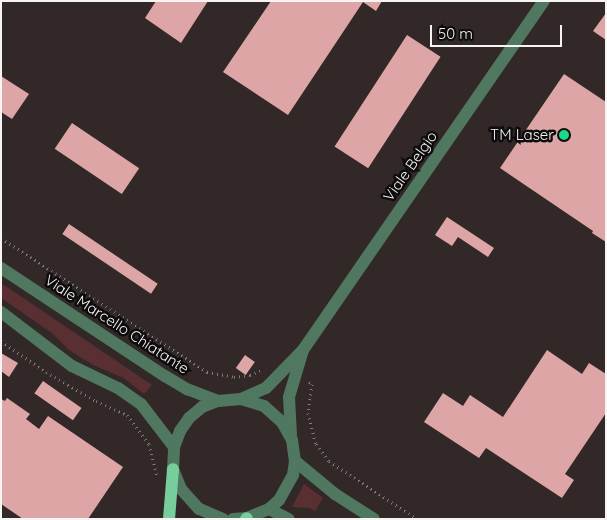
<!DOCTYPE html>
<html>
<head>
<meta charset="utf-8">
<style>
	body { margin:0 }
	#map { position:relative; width:607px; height:520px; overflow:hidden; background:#242121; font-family:Quicksand,sans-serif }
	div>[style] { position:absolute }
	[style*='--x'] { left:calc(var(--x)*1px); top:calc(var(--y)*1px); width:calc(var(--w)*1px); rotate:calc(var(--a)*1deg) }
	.built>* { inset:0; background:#322828; transform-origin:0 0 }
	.green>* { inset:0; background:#5a2f31 }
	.building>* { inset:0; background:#dea5a6; transform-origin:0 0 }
	.path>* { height:3px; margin-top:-1.5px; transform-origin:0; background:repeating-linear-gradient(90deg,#7e7b7b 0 1px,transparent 0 5px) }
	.minor>* { height:12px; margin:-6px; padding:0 6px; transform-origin:6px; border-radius:6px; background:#50775f }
	.major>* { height:12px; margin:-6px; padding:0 6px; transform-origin:6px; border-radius:6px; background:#78cd9c }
	.dots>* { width:14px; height:14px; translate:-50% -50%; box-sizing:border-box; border:2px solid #0d0b0b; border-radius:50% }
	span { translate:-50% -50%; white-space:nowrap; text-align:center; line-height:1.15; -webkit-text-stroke:5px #0d0b0b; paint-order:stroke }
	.poi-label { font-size:15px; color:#f7f4f4 }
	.right { translate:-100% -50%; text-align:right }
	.street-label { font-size:15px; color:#f7f4f4 }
	.frame { position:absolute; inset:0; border:2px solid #f7f4f4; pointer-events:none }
	.scale { position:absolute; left:430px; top:25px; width:132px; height:22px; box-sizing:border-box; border:2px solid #f7f4f4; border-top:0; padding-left:6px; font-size:15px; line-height:18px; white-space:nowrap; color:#f7f4f4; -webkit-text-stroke:4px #0d0b0b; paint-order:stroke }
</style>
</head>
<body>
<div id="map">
	<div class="built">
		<div style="left:1px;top:1px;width:605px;height:518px"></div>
	</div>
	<div class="green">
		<div style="clip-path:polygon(1px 283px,152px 385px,144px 394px,124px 378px,93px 365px,69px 350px,52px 333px,1px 298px)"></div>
		<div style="clip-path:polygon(304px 484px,323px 498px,315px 511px,309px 508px,292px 507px)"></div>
	</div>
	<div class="building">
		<div style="clip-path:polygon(156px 1px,208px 1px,181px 43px,145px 18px)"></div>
		<div style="clip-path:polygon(271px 1px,382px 1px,376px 11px,363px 2px,288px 115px,223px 72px)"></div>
		<div style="clip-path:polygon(606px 13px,606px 40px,593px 31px)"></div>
		<div style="left:407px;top:35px;width:40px;height:133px;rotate:33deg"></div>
		<div style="clip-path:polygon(564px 74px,606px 102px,606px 242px,592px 233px,593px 231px,500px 168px)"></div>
		<div style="clip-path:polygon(1px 76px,29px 94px,12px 119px,1px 112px)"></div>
		<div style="left:72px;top:123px;width:81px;height:31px;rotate:34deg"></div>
		<div style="clip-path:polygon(447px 217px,494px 248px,488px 257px,458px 237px,452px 246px,435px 235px)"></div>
		<div style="left:69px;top:224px;width:107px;height:12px;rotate:34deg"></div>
		<div style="clip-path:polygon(547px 350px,582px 374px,589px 363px,606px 374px,606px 413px,565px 474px,574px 480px,562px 498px,486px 448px,479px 458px,424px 422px,443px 393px,463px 406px,470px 395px,503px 417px)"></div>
		<div style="clip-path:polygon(1px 353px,18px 363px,9px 377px,1px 371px)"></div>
		<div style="left:245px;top:355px;width:12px;height:16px;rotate:35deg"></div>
		<div style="left:43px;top:381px;width:47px;height:15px;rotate:35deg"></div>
		<div style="clip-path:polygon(7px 398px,30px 414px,26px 419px,39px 429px,48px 416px,123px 467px,88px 519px,23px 519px,1px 504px,1px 399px,5px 401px)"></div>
	</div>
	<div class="path">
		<div style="--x:1;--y:238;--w:246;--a:33"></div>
		<div style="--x:207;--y:372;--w:27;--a:10"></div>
		<div style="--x:234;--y:377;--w:16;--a:-7"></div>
		<div style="--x:250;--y:375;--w:12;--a:-24"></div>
		<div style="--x:1;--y:341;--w:55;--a:34.6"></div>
		<div style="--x:46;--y:372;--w:58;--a:30.1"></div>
		<div style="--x:96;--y:401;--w:34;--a:24"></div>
		<div style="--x:127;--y:415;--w:36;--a:53"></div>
		<div style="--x:149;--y:444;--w:32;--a:76"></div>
		<div style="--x:309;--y:382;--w:4;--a:34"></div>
		<div style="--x:312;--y:384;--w:29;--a:98"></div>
		<div style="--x:308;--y:413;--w:32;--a:76"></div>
		<div style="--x:316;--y:444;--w:21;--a:53"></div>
		<div style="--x:329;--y:461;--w:105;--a:33.4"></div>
	</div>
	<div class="minor">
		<div style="--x:1;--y:268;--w:196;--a:33.4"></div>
		<div style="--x:165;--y:376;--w:26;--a:31"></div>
		<div style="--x:187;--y:389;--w:33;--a:21"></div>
		<div style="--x:1;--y:312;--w:89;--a:37.3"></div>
		<div style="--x:72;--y:366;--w:51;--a:25.6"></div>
		<div style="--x:118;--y:388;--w:28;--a:35"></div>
		<div style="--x:141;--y:404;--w:54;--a:52.5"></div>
		<div style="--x:241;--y:399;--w:27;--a:-24"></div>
		<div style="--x:266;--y:388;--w:53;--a:-45.8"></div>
		<div style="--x:303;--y:350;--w:424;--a:-55.4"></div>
		<div style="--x:291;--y:435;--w:38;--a:-93"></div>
		<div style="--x:289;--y:397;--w:49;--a:-73.4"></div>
		<div style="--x:295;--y:461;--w:52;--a:39.5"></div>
		<div style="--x:335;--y:494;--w:46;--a:32.7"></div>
		<div style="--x:269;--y:509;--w:22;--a:27"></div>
		<div style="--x:223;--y:519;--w:26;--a:-157"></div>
		<div style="--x:199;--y:509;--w:27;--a:-132"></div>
		<div style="--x:181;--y:489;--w:22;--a:-112"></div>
		<div style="--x:173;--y:469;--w:22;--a:-87"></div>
		<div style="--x:174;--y:447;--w:17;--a:-69"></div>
		<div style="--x:180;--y:431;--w:16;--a:-55"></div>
		<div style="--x:189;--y:418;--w:17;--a:-40"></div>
		<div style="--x:202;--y:407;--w:17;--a:-21"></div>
		<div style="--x:218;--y:401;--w:23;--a:-5"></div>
		<div style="--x:241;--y:399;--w:24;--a:17"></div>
		<div style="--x:264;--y:406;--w:24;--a:42"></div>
		<div style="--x:282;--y:422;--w:21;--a:61"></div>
		<div style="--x:292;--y:440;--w:21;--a:82"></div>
		<div style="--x:295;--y:461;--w:14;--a:98"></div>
		<div style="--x:293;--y:475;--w:29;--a:119"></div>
		<div style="--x:279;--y:500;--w:13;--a:138"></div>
		<div style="--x:269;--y:509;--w:24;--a:158"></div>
		<div style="--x:247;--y:518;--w:14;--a:176"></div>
	</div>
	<div class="major">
		<div style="--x:169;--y:519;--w:50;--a:-85.4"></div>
		<div style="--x:246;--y:519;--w:1;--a:-45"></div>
	</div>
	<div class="dots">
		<div style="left:564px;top:135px;background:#1bd988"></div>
	</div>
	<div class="poi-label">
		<span class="right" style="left:554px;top:135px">TM Laser</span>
	</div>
	<div class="street-label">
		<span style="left:410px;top:166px;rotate:-55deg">Viale Belgio</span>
		<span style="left:117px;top:324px;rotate:33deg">Viale Marcello Chiatante</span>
	</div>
	<div class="frame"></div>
	<div class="scale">50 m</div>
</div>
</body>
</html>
